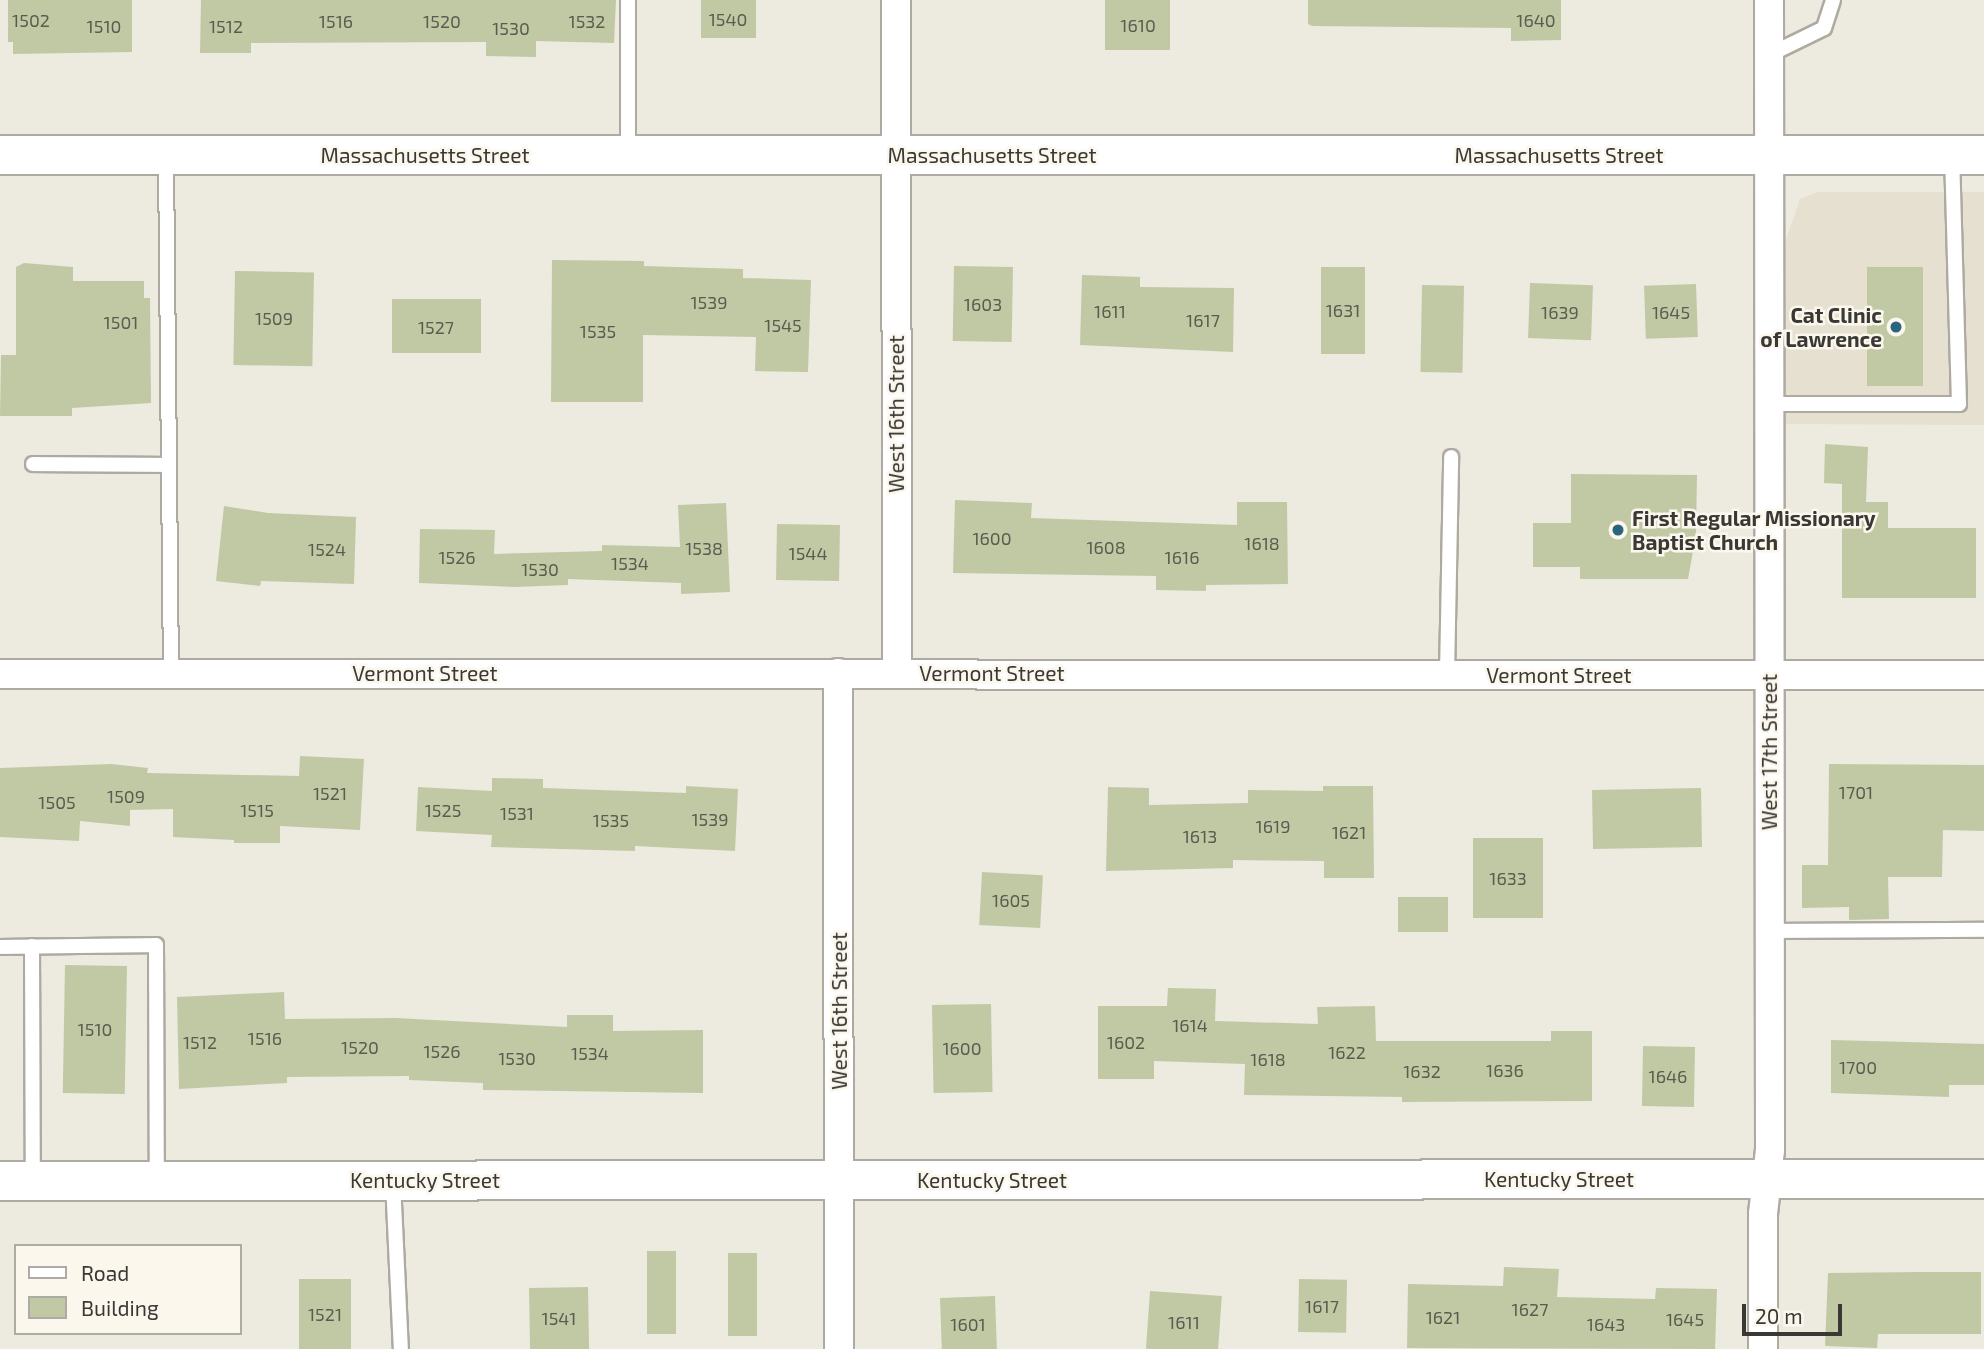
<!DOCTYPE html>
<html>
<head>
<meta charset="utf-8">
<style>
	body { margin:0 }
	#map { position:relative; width:1984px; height:1349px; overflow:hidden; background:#edeae0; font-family:"Exo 2",sans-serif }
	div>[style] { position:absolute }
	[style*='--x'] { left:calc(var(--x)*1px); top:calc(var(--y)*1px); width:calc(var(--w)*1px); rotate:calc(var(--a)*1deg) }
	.built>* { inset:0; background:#e5e0cf }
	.building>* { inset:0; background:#c1c9a4; transform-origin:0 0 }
	.roads { filter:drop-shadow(2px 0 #aeaaa1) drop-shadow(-2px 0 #aeaaa1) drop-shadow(0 2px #aeaaa1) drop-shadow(0 -2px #aeaaa1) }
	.lane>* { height:14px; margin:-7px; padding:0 7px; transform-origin:7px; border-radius:7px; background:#fff }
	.street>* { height:28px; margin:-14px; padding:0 14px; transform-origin:14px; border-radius:14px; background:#fff }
	.secondary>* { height:38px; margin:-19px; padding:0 19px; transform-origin:19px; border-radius:19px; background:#fff }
	.dots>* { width:19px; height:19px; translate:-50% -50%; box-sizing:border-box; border:4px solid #fbf7ed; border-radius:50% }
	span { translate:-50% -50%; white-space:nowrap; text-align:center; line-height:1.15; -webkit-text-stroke:5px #fbf7ed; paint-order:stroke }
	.number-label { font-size:18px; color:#5b5c50 }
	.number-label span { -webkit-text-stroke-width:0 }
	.street-label { font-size:21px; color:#393834 }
	.poi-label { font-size:21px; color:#393834; font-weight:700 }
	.right { translate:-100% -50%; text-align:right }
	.left { translate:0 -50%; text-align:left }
	.legend { position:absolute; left:14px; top:1244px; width:228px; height:91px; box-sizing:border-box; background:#fbf7ed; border:2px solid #adaba3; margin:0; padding:9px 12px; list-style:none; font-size:21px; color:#393834 }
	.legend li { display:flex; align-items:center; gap:14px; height:35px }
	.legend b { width:35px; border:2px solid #adaba3 }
	.scale { position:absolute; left:1742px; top:1304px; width:100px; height:32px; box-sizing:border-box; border:4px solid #393834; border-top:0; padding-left:9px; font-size:21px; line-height:24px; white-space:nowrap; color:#393834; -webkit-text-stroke:5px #fbf7ed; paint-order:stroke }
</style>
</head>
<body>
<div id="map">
	<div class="built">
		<div style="clip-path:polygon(1818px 192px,1984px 192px,1984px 425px,1784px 424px,1785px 243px,1800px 199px)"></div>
	</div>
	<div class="building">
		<div style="clip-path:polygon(8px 0,132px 0,132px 52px,13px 54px,13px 42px,8px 42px)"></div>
		<div style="clip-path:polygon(201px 0,616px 0,614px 43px,536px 41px,536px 57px,486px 56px,486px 42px,251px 43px,251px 53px,200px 53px)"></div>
		<div style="left:701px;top:0;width:55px;height:38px"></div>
		<div style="left:1105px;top:0;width:65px;height:50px"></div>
		<div style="clip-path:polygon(1308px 0,1561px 0,1561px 40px,1511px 41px,1511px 28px,1312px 26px,1308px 24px)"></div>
		<div style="clip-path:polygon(552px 260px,644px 261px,644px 266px,743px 269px,743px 278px,811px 280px,808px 372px,755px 371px,756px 337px,643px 335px,643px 402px,551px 402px)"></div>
		<div style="clip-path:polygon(24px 263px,73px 267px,73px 281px,144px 281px,144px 298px,150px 298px,151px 403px,72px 408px,72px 416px,0 416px,1px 355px,16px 355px,16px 267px)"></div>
		<div style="left:954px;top:266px;width:59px;height:75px;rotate:1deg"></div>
		<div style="left:1321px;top:267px;width:44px;height:87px"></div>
		<div style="left:1923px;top:267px;width:119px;height:56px;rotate:90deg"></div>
		<div style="left:235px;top:271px;width:79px;height:94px;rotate:1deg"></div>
		<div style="clip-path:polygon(1082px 275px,1140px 277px,1140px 287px,1234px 288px,1233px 352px,1080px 345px)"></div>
		<div style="left:1530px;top:283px;width:63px;height:55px;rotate:2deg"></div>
		<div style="left:1696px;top:284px;width:53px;height:52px;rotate:88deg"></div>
		<div style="left:1422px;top:285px;width:42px;height:87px;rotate:1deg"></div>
		<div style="left:481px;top:299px;width:54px;height:89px;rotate:90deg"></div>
		<div style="clip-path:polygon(1825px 444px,1868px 447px,1866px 502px,1888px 502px,1888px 528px,1976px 528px,1976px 598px,1842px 598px,1842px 484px,1824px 483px)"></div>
		<div style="clip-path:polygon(1571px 474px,1697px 475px,1696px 535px,1688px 579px,1580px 579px,1580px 567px,1533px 567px,1533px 523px,1571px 523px)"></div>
		<div style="clip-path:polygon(955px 500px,1032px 503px,1031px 518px,1237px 525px,1237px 502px,1287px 502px,1288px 584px,1206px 585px,1206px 591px,1156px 590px,1156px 576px,953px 573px)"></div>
		<div style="clip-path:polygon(726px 503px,730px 592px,681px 594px,681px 583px,568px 579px,568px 585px,514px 587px,419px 583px,420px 529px,495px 530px,494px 554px,602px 551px,602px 545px,680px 547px,678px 505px)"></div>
		<div style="clip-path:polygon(224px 506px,268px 513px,356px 517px,354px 584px,261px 581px,260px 586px,216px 581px)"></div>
		<div style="left:777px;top:524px;width:63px;height:56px;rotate:1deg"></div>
		<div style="clip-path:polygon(300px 756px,364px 759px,360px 830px,280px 826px,280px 843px,234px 843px,234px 840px,173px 837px,173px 809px,130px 810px,130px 826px,80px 821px,79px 841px,0 837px,0 768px,111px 764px,148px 768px,147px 773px,299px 776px)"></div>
		<div style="clip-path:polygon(1829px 764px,1984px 765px,1984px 831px,1943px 830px,1942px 877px,1888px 877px,1889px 919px,1849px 920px,1849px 907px,1802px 908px,1802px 865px,1828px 865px)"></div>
		<div style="clip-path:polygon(492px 778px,543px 779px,543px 788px,686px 793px,686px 786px,738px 789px,735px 851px,635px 846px,635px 851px,491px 847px,492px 835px,416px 831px,418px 787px,492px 791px)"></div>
		<div style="clip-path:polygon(1323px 786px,1373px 786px,1374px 878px,1324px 878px,1324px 861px,1233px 860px,1233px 868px,1106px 871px,1108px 787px,1149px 788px,1149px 805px,1248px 803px,1248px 790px,1323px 791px)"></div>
		<div style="left:1701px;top:788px;width:59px;height:109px;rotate:89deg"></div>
		<div style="left:1473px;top:838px;width:70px;height:80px"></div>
		<div style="left:982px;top:872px;width:61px;height:53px;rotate:3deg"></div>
		<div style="left:1398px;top:897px;width:50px;height:35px"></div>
		<div style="left:65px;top:965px;width:62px;height:128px;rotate:1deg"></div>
		<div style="clip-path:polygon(1168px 988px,1216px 989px,1215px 1021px,1318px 1024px,1317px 1007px,1375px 1006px,1376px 1041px,1551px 1041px,1551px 1031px,1592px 1031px,1592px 1101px,1402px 1102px,1402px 1097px,1244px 1095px,1245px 1064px,1154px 1061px,1154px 1079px,1098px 1079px,1098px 1006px,1167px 1006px)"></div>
		<div style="clip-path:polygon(284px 992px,285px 1019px,396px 1018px,567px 1027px,567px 1015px,613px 1015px,613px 1031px,703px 1030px,703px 1093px,483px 1090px,483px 1083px,409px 1080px,409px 1076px,287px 1077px,287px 1083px,179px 1089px,177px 997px)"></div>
		<div style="left:991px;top:1004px;width:88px;height:59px;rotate:89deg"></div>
		<div style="clip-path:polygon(1831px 1040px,1984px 1044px,1984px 1085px,1949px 1085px,1949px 1097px,1831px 1093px)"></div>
		<div style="left:1643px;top:1046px;width:52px;height:60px;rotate:1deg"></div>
		<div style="left:647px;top:1251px;width:29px;height:83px"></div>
		<div style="left:728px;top:1253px;width:29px;height:83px"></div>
		<div style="clip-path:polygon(1504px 1267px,1559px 1269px,1557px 1297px,1655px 1299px,1656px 1288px,1717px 1289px,1715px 1349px,1407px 1348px,1408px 1284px,1503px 1286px)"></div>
		<div style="clip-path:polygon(1920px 1272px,1981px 1272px,1981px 1334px,1878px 1334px,1877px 1348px,1825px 1346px,1828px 1273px)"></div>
		<div style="left:299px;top:1279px;width:52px;height:70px"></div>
		<div style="left:1299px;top:1279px;width:48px;height:53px;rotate:1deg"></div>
		<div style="left:588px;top:1287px;width:62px;height:59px;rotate:89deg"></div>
		<div style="left:1150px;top:1291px;width:72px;height:58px;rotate:4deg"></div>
		<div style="left:995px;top:1296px;width:53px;height:55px;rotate:88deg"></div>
	</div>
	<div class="roads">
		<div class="lane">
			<div style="--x:628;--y:0;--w:153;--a:90"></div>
			<div style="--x:1769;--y:55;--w:61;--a:-26.1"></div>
			<div style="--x:1824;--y:28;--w:29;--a:-72"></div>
			<div style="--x:166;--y:157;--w:517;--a:89.45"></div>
			<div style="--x:1769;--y:404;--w:190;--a:0"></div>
			<div style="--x:1959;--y:404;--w:249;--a:-91.6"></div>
			<div style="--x:33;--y:464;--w:136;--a:0.4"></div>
			<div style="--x:1447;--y:675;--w:218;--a:-88.9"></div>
			<div style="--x:1769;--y:931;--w:215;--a:-0.3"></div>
			<div style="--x:32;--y:946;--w:233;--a:89.8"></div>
			<div style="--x:0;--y:947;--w:156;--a:-0.7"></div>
			<div style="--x:156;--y:945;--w:234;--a:89.8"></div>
			<div style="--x:393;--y:1182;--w:167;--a:87.3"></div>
		</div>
		<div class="street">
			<div style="--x:896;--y:0;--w:673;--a:89.91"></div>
			<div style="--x:838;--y:673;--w:676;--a:89.92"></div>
			<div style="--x:0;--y:674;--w:1984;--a:0.03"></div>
			<div style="--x:1763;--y:1349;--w:135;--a:-90"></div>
			<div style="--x:1763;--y:1214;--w:64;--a:-83.8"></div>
			<div style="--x:1770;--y:1150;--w:1150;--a:-90.05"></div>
		</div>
		<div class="secondary">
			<div style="--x:0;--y:155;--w:1984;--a:0"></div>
			<div style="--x:0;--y:1181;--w:1984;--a:-0.06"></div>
		</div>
	</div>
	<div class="dots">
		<div style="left:1896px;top:327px;background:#29667d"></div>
		<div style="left:1618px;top:530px;background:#29667d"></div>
	</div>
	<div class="number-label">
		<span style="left:728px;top:19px">1540</span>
		<span style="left:31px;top:20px">1502</span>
		<span style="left:1536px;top:20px">1640</span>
		<span style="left:336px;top:21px">1516</span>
		<span style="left:442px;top:21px">1520</span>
		<span style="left:587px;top:21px">1532</span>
		<span style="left:1138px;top:25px">1610</span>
		<span style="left:104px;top:26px">1510</span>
		<span style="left:226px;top:26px">1512</span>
		<span style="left:511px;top:28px">1530</span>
		<span style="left:709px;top:302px">1539</span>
		<span style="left:983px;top:304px">1603</span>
		<span style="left:1343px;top:310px">1631</span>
		<span style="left:1110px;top:311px">1611</span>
		<span style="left:1560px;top:312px">1639</span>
		<span style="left:1671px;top:312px">1645</span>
		<span style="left:274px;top:318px">1509</span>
		<span style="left:1203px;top:320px">1617</span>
		<span style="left:121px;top:322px">1501</span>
		<span style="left:783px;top:325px">1545</span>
		<span style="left:436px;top:327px">1527</span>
		<span style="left:598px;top:331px">1535</span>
		<span style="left:992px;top:538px">1600</span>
		<span style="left:1262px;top:543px">1618</span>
		<span style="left:1106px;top:547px">1608</span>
		<span style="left:704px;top:548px">1538</span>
		<span style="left:327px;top:549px">1524</span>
		<span style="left:808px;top:553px">1544</span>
		<span style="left:457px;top:557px">1526</span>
		<span style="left:1182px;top:557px">1616</span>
		<span style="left:630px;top:563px">1534</span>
		<span style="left:540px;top:569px">1530</span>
		<span style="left:1856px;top:792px">1701</span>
		<span style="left:330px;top:793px">1521</span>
		<span style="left:126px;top:796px">1509</span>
		<span style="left:57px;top:802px">1505</span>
		<span style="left:257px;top:810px">1515</span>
		<span style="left:443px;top:810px">1525</span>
		<span style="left:517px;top:813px">1531</span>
		<span style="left:710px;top:819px">1539</span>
		<span style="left:611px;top:820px">1535</span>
		<span style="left:1273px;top:826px">1619</span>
		<span style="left:1349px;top:832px">1621</span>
		<span style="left:1200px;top:836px">1613</span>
		<span style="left:1508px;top:878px">1633</span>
		<span style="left:1011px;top:900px">1605</span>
		<span style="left:1190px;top:1025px">1614</span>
		<span style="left:95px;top:1029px">1510</span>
		<span style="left:265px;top:1038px">1516</span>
		<span style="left:200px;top:1042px">1512</span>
		<span style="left:1126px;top:1042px">1602</span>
		<span style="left:360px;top:1047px">1520</span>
		<span style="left:962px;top:1048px">1600</span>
		<span style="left:442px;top:1051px">1526</span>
		<span style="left:1347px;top:1052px">1622</span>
		<span style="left:590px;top:1053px">1534</span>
		<span style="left:517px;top:1058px">1530</span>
		<span style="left:1268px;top:1059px">1618</span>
		<span style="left:1858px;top:1067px">1700</span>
		<span style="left:1505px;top:1070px">1636</span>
		<span style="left:1422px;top:1071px">1632</span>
		<span style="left:1668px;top:1076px">1646</span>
		<span style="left:1322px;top:1306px">1617</span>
		<span style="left:1530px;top:1309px">1627</span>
		<span style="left:325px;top:1314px">1521</span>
		<span style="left:1443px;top:1317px">1621</span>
		<span style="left:559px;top:1318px">1541</span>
		<span style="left:1685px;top:1319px">1645</span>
		<span style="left:1184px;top:1322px">1611</span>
		<span style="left:968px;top:1324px">1601</span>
		<span style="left:1606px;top:1324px">1643</span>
	</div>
	<div class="street-label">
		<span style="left:425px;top:155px">Massachusetts Street</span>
		<span style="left:992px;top:155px">Massachusetts Street</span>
		<span style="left:1559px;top:155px">Massachusetts Street</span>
		<span style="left:896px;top:414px;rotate:-90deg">West 16th Street</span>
		<span style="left:425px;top:673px">Vermont Street</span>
		<span style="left:992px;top:673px">Vermont Street</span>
		<span style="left:1559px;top:675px">Vermont Street</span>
		<span style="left:1769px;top:752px;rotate:-90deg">West 17th Street</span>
		<span style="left:839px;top:1011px;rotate:-90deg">West 16th Street</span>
		<span style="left:1559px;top:1179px">Kentucky Street</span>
		<span style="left:425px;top:1180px">Kentucky Street</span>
		<span style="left:992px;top:1180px">Kentucky Street</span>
	</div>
	<div class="poi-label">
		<span class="right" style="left:1882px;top:327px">Cat Clinic<br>of Lawrence</span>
		<span class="left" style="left:1632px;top:530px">First Regular Missionary<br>Baptist Church</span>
	</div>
	<ul class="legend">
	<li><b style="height:9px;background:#fff"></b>Road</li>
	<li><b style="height:19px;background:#c1c9a4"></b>Building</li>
	</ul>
	<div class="scale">20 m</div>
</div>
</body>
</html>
